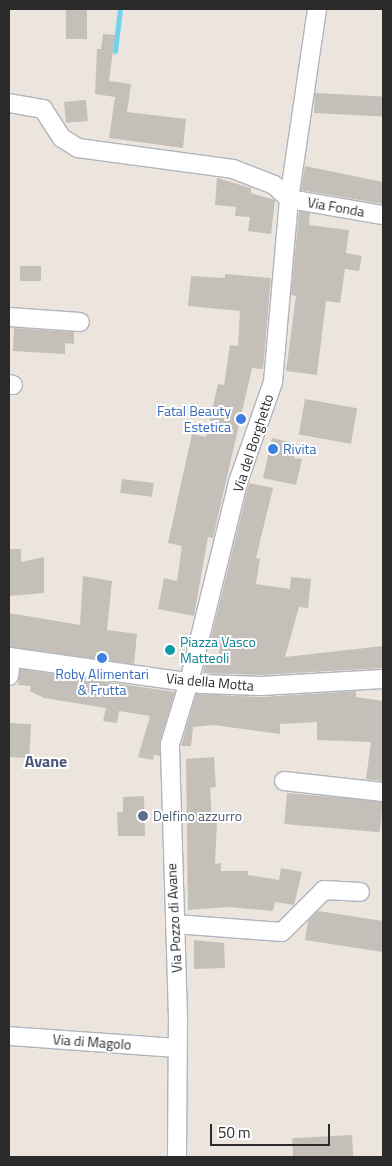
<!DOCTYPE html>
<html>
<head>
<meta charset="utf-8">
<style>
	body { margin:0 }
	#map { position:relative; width:392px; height:1166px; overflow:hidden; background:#ece5dd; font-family:"Titillium Web",sans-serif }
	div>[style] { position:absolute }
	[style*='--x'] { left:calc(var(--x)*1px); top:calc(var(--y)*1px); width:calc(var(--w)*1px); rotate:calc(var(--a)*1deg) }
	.stream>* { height:5px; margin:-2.5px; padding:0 2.5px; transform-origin:2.5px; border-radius:2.5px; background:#70d3ee }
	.building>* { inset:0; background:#c4bfb8; transform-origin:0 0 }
	.roads { filter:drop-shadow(1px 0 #b0b4be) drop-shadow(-1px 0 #b0b4be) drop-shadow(0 1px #b0b4be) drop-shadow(0 -1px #b0b4be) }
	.street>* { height:18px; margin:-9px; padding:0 9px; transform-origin:9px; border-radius:9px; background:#fff }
	.dots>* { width:14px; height:14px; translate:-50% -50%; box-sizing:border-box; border:2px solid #fff; border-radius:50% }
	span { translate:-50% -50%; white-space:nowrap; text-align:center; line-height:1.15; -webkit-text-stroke:4px #fff; paint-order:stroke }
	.street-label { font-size:14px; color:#2a2a2a }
	.shop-label { font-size:14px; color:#366cbe }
	.right { translate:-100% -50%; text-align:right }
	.left { translate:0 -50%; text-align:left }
	.culture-label { font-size:14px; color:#0d838f }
	.service-label { font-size:14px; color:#4e5e75 }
	.quarter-label { font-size:16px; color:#4b567b; font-weight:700 }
	.frame { position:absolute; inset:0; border:10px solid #2a2a2a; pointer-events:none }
	.scale { position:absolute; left:210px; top:1124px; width:120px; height:22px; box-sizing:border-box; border:2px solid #2a2a2a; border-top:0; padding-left:6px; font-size:15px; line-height:18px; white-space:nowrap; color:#2a2a2a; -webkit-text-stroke:4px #fff; paint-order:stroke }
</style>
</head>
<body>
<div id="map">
	<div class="stream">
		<div style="--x:115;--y:51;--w:42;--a:-83.2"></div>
	</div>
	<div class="building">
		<div style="left:66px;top:9px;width:21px;height:30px"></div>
		<div style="clip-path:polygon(103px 34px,115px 35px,109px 81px,131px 84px,127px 112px,186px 119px,183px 148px,109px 138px,115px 97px,95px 94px,97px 49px,101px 49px)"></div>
		<div style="left:315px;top:93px;width:68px;height:20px;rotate:3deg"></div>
		<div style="left:86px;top:100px;width:21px;height:22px;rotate:85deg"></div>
		<div style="clip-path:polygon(305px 166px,383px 182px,383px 204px,301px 190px)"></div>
		<div style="clip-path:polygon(217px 178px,251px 188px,251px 193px,275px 200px,271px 234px,248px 231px,250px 217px,235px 216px,236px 207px,215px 205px)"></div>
		<div style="clip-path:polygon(299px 211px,310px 213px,309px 225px,349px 230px,346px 253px,362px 256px,359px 271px,345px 269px,340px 303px,326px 301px,317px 375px,286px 371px,296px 296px,291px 295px)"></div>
		<div style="left:20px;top:266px;width:21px;height:15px"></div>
		<div style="clip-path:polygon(225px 274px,271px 278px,263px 369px,252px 368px,213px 538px,208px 537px,194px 616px,158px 609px,164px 578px,177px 581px,182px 546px,168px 543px,192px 434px,206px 437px,218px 384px,224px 385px,230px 345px,238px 346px,240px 311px,188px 306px,191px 276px,225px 278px)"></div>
		<div style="clip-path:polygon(14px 328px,74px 332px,74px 344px,65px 343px,65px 354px,13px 351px)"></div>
		<div style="left:305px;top:399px;width:53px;height:36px;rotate:10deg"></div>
		<div style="clip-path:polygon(272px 438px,297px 444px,294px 458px,302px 459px,296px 485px,263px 478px)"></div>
		<div style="left:122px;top:479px;width:32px;height:14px;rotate:7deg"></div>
		<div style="clip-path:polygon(249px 483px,273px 488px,256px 558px,260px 559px,256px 584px,290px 589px,291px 577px,311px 579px,308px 608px,299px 607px,285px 657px,383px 646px,383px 668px,261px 675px,203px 673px,205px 662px,219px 663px,220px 638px,211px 638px)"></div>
		<div style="clip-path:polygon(9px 549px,21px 549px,21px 562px,44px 557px,44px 593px,9px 596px)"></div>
		<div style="clip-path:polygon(83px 576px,112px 581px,107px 630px,137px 634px,134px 664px,9px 647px,9px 613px,80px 625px)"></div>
		<div style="clip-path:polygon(20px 669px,175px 692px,160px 741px,160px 756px,154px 755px,153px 760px,138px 757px,150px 716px,119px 711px,117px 723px,103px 721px,106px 708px,44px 698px,30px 691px,31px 686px,18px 685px)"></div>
		<div style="clip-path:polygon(356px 691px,356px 697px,383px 701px,383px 781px,366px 779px,371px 742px,317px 740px,317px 722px,280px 724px,280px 734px,213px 725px,193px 727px,191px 746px,181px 746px,196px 694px,262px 697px)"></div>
		<div style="left:9px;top:723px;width:22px;height:34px;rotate:3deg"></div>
		<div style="clip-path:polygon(214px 757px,216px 787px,210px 788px,212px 821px,217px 821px,215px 864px,221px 863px,221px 871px,248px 871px,248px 875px,279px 880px,281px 868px,302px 872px,294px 905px,275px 902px,273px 911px,229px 907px,188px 910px,186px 759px)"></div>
		<div style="left:287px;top:793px;width:96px;height:31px;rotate:5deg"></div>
		<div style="clip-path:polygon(144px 796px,145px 836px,118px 836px,117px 812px,123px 812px,123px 797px)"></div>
		<div style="clip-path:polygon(318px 911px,383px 921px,383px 952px,305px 940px,308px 921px)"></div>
		<div style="clip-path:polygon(194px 940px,224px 943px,225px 968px,194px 969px)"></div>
		<div style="left:352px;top:1135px;width:22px;height:60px;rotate:87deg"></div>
	</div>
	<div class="roads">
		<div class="street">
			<div style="--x:9;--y:103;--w:35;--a:10"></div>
			<div style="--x:43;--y:109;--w:35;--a:57"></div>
			<div style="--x:62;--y:138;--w:19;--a:32"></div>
			<div style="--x:78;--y:148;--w:156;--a:7.7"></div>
			<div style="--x:233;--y:169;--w:44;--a:21.3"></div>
			<div style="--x:274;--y:185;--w:21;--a:43"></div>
			<div style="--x:289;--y:199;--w:95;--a:9.7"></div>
			<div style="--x:9;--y:317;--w:71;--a:4"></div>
			<div style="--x:9;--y:384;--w:4;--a:14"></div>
			<div style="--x:9;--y:657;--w:195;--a:8"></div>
			<div style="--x:202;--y:684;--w:59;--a:1.9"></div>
			<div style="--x:261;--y:686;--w:122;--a:-3.3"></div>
			<div style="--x:9;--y:676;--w:19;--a:-84"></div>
			<div style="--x:284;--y:781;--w:100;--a:6.3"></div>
			<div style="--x:175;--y:924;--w:107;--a:4.3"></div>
			<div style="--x:282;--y:932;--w:59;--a:-45"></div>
			<div style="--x:324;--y:890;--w:36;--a:3"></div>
			<div style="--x:9;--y:1036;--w:166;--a:4.1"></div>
			<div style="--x:177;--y:1157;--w:139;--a:-89.6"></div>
			<div style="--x:178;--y:1018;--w:274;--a:-91.7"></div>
			<div style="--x:170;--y:744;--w:65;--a:-73"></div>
			<div style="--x:189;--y:682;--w:206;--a:-76.2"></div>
			<div style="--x:238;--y:482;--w:106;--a:-70.7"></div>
			<div style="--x:273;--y:382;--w:184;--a:-85"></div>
			<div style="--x:289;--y:199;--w:192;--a:-81.6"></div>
		</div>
	</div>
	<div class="dots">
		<div style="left:241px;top:419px;background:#3f7fe0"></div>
		<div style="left:273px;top:449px;background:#3f7fe0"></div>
		<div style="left:170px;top:650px;background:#0f9aa8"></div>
		<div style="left:102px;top:658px;background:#3f7fe0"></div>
		<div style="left:143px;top:816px;background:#5c6f8a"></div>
	</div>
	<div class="street-label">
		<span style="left:336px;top:207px;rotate:10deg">Via Fonda</span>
		<span style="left:253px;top:443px;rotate:-72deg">Via del Borghetto</span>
		<span style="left:210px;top:682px;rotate:5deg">Via della Motta</span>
		<span style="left:174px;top:918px;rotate:-93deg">Via Pozzo di Avane</span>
		<span style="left:92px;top:1042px;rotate:4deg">Via di Magolo</span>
	</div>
	<div class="shop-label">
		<span class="right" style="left:231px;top:419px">Fatal Beauty<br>Estetica</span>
		<span class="left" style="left:283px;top:449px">Rivita</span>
		<span style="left:102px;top:682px">Roby Alimentari<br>&amp; Frutta</span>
	</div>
	<div class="culture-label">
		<span class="left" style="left:180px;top:650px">Piazza Vasco<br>Matteoli</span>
	</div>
	<div class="service-label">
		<span class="left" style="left:153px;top:816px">Delfino azzurro</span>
	</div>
	<div class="quarter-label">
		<span style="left:46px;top:761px">Avane</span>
	</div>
	<div class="frame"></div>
	<div class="scale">50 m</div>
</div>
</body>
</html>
